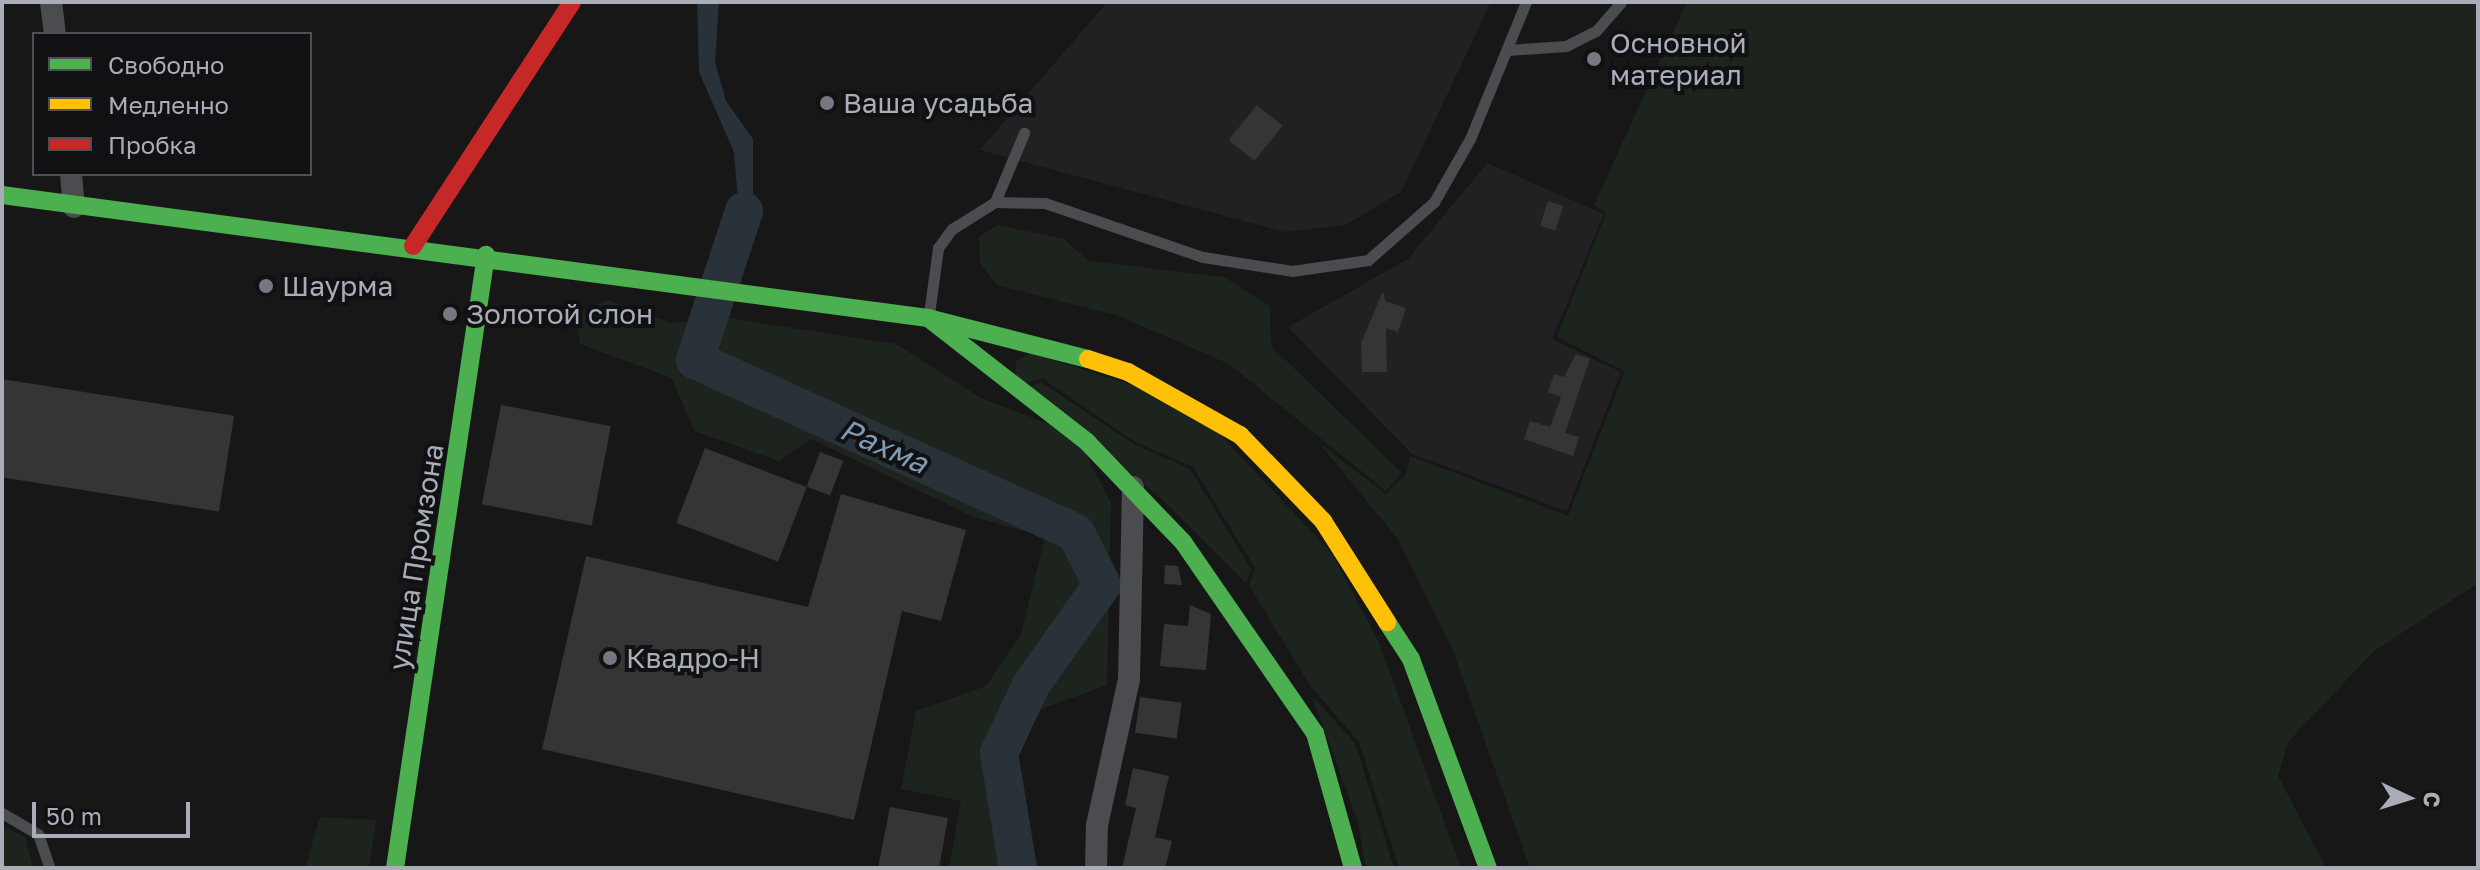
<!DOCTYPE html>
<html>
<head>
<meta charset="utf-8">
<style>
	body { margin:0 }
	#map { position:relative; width:2480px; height:870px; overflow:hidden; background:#171717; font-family:"Golos Text",sans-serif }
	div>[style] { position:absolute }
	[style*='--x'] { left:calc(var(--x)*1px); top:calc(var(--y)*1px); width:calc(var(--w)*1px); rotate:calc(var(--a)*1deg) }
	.built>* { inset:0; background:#212123 }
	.green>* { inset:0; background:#1d241e }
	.water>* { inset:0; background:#2a3239 }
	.river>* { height:38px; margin:-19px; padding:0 19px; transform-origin:19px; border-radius:19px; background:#2a3239 }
	.building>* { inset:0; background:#353536; transform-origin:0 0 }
	.lane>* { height:11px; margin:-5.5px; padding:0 5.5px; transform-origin:5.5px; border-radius:5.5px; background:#4b4c50 }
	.street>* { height:22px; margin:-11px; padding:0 11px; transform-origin:11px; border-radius:11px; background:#4b4c50 }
	.fast>* { height:18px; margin:-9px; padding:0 9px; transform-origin:9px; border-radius:9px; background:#4caf50 }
	.slow>* { height:18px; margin:-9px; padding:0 9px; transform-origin:9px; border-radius:9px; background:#ffc107 }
	.jam>* { height:18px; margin:-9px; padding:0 9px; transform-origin:9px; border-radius:9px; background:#c62828 }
	.dots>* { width:22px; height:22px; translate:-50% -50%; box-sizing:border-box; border:4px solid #111113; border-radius:50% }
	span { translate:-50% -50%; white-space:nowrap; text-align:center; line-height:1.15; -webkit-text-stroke:8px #111113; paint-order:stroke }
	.poi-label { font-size:28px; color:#a8adb8 }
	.left { translate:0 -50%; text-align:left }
	.street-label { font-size:28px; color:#a8adb8 }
	.water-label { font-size:30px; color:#7f9bb3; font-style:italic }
	.frame { position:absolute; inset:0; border:4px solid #a8adb8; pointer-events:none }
	.legend { position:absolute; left:32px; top:32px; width:280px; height:144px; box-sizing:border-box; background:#111113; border:2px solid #4d4f55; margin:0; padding:10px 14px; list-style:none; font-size:24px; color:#a8adb8 }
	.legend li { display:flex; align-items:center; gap:16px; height:40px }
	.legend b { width:40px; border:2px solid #4d4f55 }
	.north { position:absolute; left:2368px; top:758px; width:80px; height:80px; -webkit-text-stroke:6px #111113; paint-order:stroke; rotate:94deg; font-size:22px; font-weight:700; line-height:32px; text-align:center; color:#a8adb8 }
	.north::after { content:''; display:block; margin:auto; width:28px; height:36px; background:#a8adb8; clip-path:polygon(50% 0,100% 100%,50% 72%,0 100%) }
	.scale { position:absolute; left:32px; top:802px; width:158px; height:36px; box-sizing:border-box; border:4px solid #a8adb8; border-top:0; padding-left:10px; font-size:24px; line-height:28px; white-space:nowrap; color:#a8adb8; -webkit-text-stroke:6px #111113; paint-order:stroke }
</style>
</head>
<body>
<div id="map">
	<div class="built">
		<div style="clip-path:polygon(1107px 2px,1491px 2px,1401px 192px,1346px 225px,1285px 232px,980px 150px)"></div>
		<div style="clip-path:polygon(1487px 163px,1604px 214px,1552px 339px,1621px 372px,1567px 511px,1412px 454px,1288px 327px,1408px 259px)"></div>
	</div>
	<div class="green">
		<div style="clip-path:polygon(1687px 2px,2478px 2px,2478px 583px,2373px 652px,2288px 742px,2278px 776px,2326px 868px,1530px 868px,1453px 651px,1398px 539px,1319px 443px,1386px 494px,1406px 474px,1410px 456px,1568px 516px,1625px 371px,1557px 337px,1606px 213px,1594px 205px)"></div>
		<div style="clip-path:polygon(997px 225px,1064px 239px,1089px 261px,1224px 277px,1270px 306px,1271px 346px,1402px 473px,1386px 491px,1229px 364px,1119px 316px,997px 285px,980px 263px,979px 237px)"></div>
		<div style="clip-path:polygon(608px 300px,672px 323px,728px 318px,896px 344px,983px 399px,1075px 434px,1111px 503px,1107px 685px,1000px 724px,1034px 868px,949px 868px,961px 801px,901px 789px,916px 711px,986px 686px,1021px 634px,1045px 537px,974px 517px,811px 439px,779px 461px,694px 431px,672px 378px,580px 344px,576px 314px)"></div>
		<div style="clip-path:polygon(1031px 353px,1138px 387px,1218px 432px,1333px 555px,1380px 645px,1461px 868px,1399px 868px,1359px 742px,1309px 684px,1249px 585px,1255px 568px,1193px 467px,1135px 442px,1042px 378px,1026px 384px,1015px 376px,1016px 361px)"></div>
		<div style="clip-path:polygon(1041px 382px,1134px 444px,1190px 469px,1251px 569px,1246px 583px,1165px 502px,1029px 387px)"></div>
		<div style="clip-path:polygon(1312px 696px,1355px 743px,1394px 868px,1366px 868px,1358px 822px)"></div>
		<div style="clip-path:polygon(320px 817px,376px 820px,369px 868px,305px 868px)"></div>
		<div style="clip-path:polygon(2px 825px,25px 837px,33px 868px,2px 868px)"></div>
	</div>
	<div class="water">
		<div style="clip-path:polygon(697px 2px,719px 2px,715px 62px,726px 101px,753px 139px,753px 218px,733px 259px,714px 256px,738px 200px,734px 152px,699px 72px)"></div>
	</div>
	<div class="river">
		<div style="--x:744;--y:211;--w:157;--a:108.2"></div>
		<div style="--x:695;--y:360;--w:418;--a:24.4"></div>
		<div style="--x:1076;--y:533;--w:58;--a:63.4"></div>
		<div style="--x:1102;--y:585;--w:123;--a:125.4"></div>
		<div style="--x:1031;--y:685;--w:75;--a:115.2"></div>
		<div style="--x:999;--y:753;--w:117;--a:80.6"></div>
	</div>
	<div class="building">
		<div style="left:1257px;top:105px;width:33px;height:45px;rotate:39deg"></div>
		<div style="left:1548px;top:201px;width:16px;height:26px;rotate:18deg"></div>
		<div style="clip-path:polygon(1383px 291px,1385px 301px,1406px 308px,1398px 332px,1386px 328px,1387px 372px,1362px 372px,1361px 343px)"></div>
		<div style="clip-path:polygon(1576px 354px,1590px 359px,1565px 433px,1579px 437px,1573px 456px,1524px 439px,1530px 421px,1550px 427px,1561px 397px,1548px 392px,1554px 374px,1564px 377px)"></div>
		<div style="left:2px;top:379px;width:235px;height:97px;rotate:9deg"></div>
		<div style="left:501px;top:405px;width:112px;height:101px;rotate:11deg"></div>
		<div style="left:705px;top:448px;width:109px;height:80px;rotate:21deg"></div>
		<div style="left:820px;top:452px;width:25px;height:37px;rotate:21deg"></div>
		<div style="clip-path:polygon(841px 494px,966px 530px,941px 621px,902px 611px,854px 820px,542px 749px,586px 556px,808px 607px)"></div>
		<div style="clip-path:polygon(1165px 565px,1178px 566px,1182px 585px,1164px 584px)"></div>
		<div style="clip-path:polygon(1190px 605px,1211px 614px,1206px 670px,1160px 666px,1164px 624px,1188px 626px)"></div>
		<div style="left:1140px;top:697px;width:42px;height:36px;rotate:8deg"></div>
		<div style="clip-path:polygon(1133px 768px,1169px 776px,1155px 837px,1172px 841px,1165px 868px,1122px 868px,1136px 808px,1125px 805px)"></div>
		<div style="clip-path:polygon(890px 807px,948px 818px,939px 868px,878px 868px)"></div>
	</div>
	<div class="lane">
		<div style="--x:1507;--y:50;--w:59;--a:-3.9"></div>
		<div style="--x:1566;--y:46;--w:34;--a:-27"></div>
		<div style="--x:1596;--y:31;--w:38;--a:-49"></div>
		<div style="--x:995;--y:202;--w:75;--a:-67.2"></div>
		<div style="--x:929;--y:314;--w:67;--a:-82.2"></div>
		<div style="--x:938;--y:248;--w:24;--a:-54"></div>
		<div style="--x:952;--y:229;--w:51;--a:-32.1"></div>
		<div style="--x:995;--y:202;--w:50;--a:1.1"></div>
		<div style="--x:1045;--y:203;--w:167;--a:18.9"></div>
		<div style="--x:1203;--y:257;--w:90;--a:8.9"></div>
		<div style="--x:1292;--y:271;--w:77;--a:-8.2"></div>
		<div style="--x:1368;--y:260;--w:88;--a:-41.3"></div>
		<div style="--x:1434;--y:202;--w:73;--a:-60.3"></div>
		<div style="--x:1470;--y:139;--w:148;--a:-67.8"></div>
		<div style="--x:2;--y:813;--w:42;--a:30.3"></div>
		<div style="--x:38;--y:834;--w:36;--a:71"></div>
	</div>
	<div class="street">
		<div style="--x:51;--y:2;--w:32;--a:83"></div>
		<div style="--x:71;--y:174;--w:33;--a:85"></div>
		<div style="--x:1096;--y:868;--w:43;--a:-88.7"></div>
		<div style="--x:1097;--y:825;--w:148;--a:-77.6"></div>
		<div style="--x:1129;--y:680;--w:193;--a:-88.8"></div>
	</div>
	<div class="fast">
		<div style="--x:2;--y:195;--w:934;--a:7.57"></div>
		<div style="--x:928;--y:318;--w:165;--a:14.4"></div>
		<div style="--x:928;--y:318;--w:202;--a:37.9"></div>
		<div style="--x:1087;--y:442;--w:139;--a:46.2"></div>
		<div style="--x:1183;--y:542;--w:232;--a:55.4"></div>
		<div style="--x:1315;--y:733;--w:140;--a:74.3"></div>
		<div style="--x:1387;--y:622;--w:44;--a:57"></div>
		<div style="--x:1411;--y:659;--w:223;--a:69.8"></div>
		<div style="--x:395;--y:868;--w:620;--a:-81.56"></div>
	</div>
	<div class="slow">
		<div style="--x:1088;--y:359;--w:42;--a:18"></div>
		<div style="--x:1128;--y:372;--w:129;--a:29.4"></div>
		<div style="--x:1240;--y:435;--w:120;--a:46"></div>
		<div style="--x:1323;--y:521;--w:120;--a:57.6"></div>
	</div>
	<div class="jam">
		<div style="--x:413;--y:246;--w:291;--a:-56.9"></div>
	</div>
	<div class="dots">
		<div style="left:1594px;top:59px;background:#757880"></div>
		<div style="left:827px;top:103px;background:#757880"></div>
		<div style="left:266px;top:286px;background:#757880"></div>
		<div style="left:450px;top:314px;background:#757880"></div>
		<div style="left:610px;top:658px;background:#757880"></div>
	</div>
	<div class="poi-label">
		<span class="left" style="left:1610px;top:59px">Основной<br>материал</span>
		<span class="left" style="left:843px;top:103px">Ваша усадьба</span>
		<span class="left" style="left:282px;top:286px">Шаурма</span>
		<span class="left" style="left:466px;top:314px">Золотой слон</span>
		<span class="left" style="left:626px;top:658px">Квадро-Н</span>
	</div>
	<div class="street-label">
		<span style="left:416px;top:557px;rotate:-81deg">улица Промзона</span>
	</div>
	<div class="water-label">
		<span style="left:884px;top:446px;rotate:24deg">Рахма</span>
	</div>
	<div class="frame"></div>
	<ul class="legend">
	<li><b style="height:10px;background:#4caf50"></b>Свободно</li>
	<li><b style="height:10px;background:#ffc107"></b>Медленно</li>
	<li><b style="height:10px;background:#c62828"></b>Пробка</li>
	</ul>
	<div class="north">С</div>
	<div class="scale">50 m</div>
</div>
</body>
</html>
